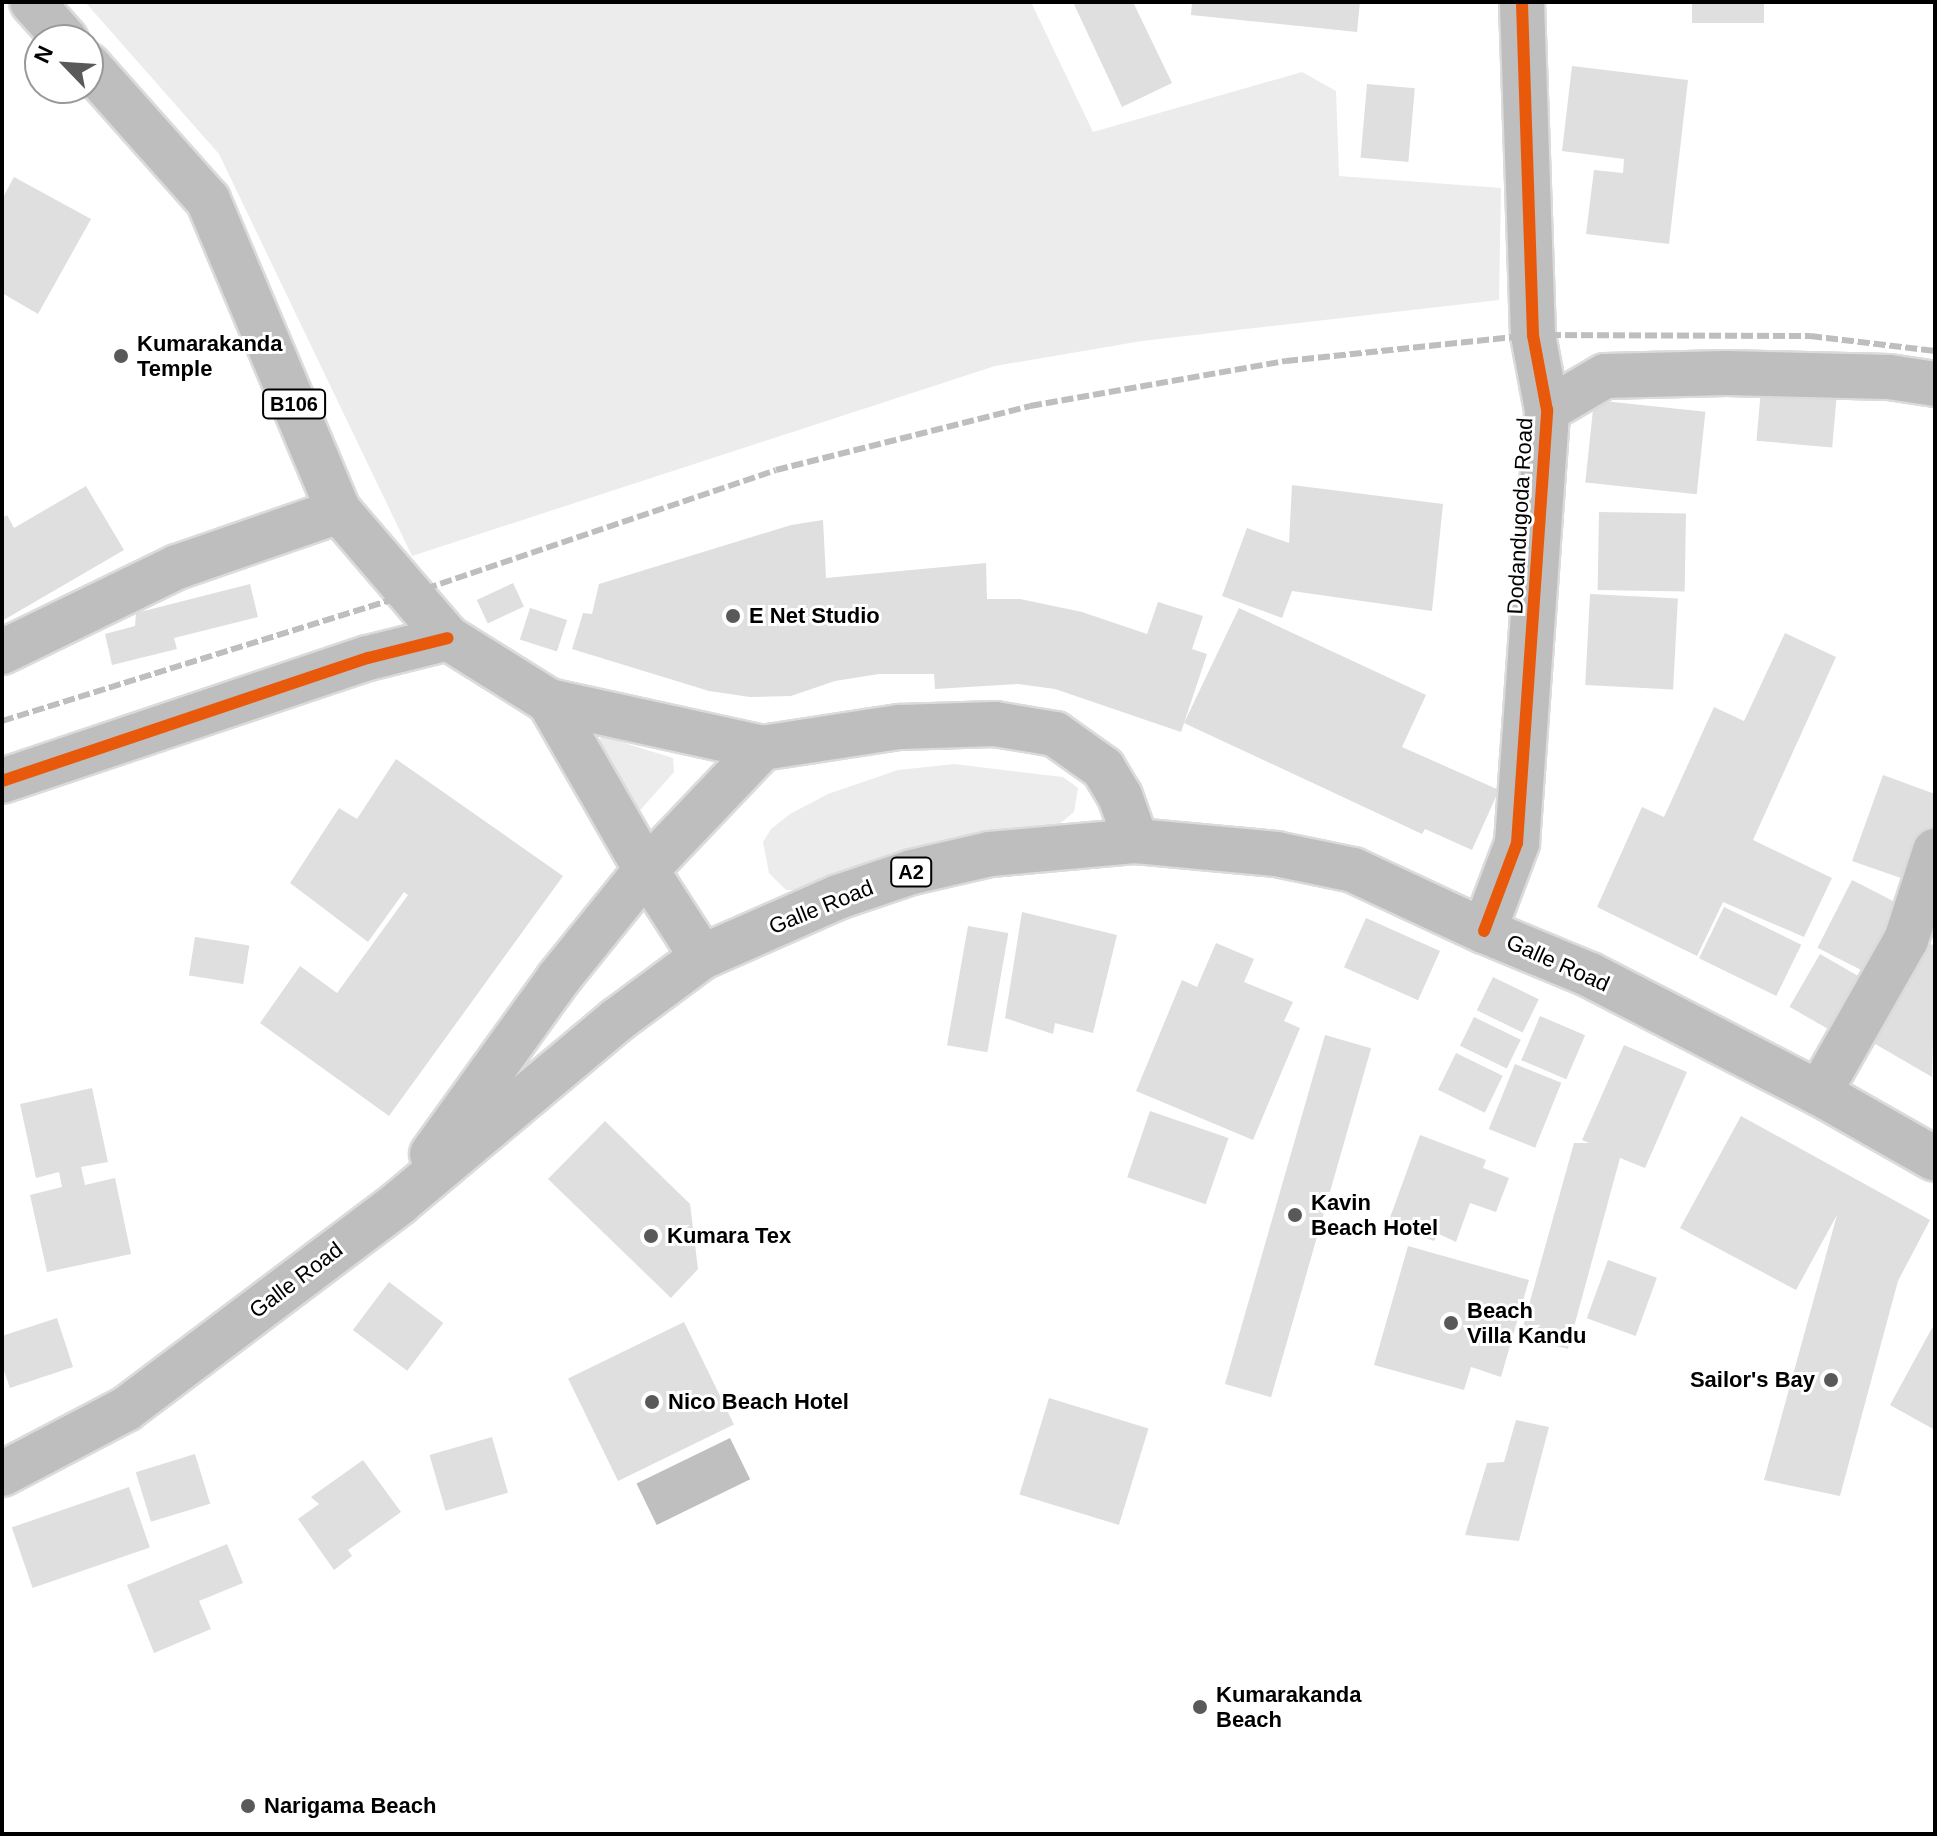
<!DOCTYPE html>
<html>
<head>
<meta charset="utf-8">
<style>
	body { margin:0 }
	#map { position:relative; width:1937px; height:1836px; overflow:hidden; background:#fff; font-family:Helvetica,sans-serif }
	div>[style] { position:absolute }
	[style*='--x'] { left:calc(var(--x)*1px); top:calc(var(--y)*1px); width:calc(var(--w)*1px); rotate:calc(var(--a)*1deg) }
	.green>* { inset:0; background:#ececec }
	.water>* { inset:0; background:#bfbfbf; transform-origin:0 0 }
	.building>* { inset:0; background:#dfdfdf; transform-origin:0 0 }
	.roads { filter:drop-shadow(2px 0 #dbdbdb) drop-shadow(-2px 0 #dbdbdb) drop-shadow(0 2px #dbdbdb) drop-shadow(0 -2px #dbdbdb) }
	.minor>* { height:44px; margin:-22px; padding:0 22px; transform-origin:22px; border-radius:22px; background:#bebebe }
	.major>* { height:44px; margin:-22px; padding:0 22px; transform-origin:22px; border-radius:22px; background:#bebebe }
	.highway>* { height:44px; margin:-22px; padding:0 22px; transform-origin:22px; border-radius:22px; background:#bebebe }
	.rail>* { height:6px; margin-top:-3px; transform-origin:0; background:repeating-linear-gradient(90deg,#bebebe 0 12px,transparent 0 16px) }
	.cycleway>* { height:12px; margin:-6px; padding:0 6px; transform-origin:6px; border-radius:6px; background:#e8590c }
	.dots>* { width:22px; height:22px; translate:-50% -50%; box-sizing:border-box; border:4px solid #fff; border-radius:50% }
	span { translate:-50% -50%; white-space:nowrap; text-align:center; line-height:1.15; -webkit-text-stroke:6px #fff; paint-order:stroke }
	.shield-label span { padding:2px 6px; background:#fff; border:2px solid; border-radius:6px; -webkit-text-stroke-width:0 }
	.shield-label { font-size:20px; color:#000; font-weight:700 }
	.poi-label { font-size:22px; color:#000; font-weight:700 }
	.left { translate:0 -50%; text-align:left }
	.right { translate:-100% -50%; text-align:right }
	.street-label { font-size:22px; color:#000 }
	.frame { position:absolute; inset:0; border:4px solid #000; pointer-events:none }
	.north { position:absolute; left:24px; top:24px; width:80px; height:80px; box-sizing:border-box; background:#fff; border:2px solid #999; border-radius:50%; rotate:295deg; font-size:22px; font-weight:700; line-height:32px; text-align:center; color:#000 }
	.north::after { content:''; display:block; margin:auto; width:28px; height:36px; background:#595959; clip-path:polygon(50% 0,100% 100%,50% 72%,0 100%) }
</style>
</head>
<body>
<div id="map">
	<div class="green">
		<div style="clip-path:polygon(85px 2px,1031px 2px,1093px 132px,1302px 72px,1336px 91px,1339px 176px,1501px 188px,1499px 300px,1142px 341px,995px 366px,412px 556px,219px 154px)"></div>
		<div style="clip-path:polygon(602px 736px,673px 758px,674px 772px,635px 816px,591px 751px)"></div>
		<div style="clip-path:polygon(954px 764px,1063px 777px,1078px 788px,1074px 812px,1051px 831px,810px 890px,786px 890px,769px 873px,763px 842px,771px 829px,790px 814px,828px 794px,898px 770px)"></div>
	</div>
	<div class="water">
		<div style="left:730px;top:1438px;width:46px;height:104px;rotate:64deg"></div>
	</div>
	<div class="building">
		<div style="clip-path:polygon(1073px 2px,1133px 2px,1172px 83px,1122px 107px)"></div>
		<div style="clip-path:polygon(1192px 2px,1360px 2px,1357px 32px,1191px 15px)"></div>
		<div style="left:1692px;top:2px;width:72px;height:21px"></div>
		<div style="clip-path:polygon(1572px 66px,1688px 80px,1669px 244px,1586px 234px,1594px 170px,1623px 173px,1624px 159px,1562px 151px)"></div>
		<div style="left:1367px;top:84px;width:48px;height:74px;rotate:5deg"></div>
		<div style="clip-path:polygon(14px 177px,91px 219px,38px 314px,2px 293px,2px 199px)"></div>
		<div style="left:1761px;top:389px;width:76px;height:52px;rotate:5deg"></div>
		<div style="left:1594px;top:400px;width:112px;height:83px;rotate:6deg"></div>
		<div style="clip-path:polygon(1292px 485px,1443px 504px,1432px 611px,1292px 591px,1282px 618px,1222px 596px,1247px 528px,1289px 543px)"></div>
		<div style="clip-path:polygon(86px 486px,124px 550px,2px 621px,2px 518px,7px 515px,14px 528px)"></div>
		<div style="left:1599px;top:512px;width:87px;height:78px;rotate:1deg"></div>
		<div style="clip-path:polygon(823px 520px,826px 578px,986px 563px,987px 599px,1020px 599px,1082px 612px,1147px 634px,1158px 602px,1203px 616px,1192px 649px,1207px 654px,1181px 732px,1055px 689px,1018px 684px,935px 689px,934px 674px,879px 674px,835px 681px,791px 696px,750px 697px,709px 691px,572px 649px,583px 613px,592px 614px,599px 584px,791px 525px)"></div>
		<div style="left:513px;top:583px;width:26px;height:40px;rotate:65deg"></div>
		<div style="clip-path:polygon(250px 584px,258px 617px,174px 638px,177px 649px,112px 665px,105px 634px,135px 626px,136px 613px)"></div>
		<div style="left:1590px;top:594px;width:88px;height:91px;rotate:3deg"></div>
		<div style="left:530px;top:608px;width:39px;height:33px;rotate:18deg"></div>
		<div style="clip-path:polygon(1239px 608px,1426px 695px,1402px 747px,1499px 790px,1472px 850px,1425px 829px,1422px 834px,1184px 723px)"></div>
		<div style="clip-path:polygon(1785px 633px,1836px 657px,1753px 840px,1832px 878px,1804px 937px,1723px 902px,1697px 956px,1597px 907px,1642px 807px,1664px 817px,1714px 707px,1744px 721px)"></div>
		<div style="clip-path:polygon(396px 759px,563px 876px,389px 1116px,260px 1023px,300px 966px,337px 993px,408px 895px,404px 892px,368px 942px,290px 883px,339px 808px,357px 819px)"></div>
		<div style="clip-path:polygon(1883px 775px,1935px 794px,1935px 836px,1918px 884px,1852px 861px)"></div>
		<div style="left:1852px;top:880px;width:67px;height:76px;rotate:27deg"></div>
		<div style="left:1724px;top:907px;width:86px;height:57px;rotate:26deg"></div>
		<div style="clip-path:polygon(1022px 912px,1117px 935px,1093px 1033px,1055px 1023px,1053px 1034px,1005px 1018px)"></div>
		<div style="left:1366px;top:918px;width:81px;height:54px;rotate:24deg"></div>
		<div style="left:968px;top:926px;width:41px;height:121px;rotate:10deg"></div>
		<div style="left:195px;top:937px;width:55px;height:39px;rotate:9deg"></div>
		<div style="clip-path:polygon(1915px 937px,1935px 946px,1932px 1077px,1858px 1034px)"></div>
		<div style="clip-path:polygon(1216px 943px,1254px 959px,1244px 982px,1293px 1002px,1284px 1021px,1300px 1028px,1253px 1140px,1136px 1091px,1182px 980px,1197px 987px)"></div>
		<div style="left:1820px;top:954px;width:46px;height:61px;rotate:30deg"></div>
		<div style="left:1493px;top:977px;width:51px;height:37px;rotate:26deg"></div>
		<div style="left:1540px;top:1016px;width:49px;height:48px;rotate:23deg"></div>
		<div style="left:1474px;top:1017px;width:52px;height:32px;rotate:26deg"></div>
		<div style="left:1325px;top:1035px;width:48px;height:363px;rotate:16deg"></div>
		<div style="clip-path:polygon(1624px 1045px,1687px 1072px,1645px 1168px,1620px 1158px,1568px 1349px,1520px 1337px,1574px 1143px,1589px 1143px,1582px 1140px)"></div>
		<div style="left:1456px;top:1053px;width:52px;height:41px;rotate:26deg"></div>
		<div style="left:1515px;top:1064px;width:50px;height:70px;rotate:22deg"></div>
		<div style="clip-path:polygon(92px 1088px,108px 1162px,81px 1167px,85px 1185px,115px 1178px,131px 1254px,47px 1272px,30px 1195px,62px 1187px,59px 1172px,36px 1178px,20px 1104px)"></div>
		<div style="left:1150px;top:1111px;width:83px;height:70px;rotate:19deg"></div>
		<div style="clip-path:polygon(1741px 1116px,1930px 1220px,1898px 1281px,1840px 1496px,1764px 1480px,1837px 1215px,1796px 1290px,1680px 1228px)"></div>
		<div style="clip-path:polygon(605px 1121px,690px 1204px,698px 1269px,671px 1298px,548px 1179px)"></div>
		<div style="clip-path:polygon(1420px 1135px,1486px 1160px,1483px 1168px,1509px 1178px,1496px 1212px,1470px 1203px,1456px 1242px,1439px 1234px,1434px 1241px,1388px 1223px)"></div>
		<div style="clip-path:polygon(1408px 1246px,1529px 1280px,1501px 1377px,1471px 1367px,1464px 1390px,1374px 1365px)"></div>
		<div style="left:1608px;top:1260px;width:52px;height:62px;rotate:20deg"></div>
		<div style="left:389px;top:1282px;width:68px;height:60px;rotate:37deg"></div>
		<div style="clip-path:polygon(57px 1318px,73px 1367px,10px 1388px,2px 1365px,2px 1336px)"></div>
		<div style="left:684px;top:1322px;width:114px;height:129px;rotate:64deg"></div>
		<div style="clip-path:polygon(1932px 1328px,1935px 1330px,1935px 1430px,1890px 1405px)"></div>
		<div style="left:1049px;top:1398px;width:104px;height:101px;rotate:17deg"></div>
		<div style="clip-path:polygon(1516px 1420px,1549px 1427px,1519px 1541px,1465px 1535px,1487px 1463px,1504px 1462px)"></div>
		<div style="left:492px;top:1437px;width:58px;height:65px;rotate:74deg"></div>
		<div style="left:195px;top:1454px;width:52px;height:62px;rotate:73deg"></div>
		<div style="clip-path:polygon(363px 1460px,401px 1512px,348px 1550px,352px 1556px,334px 1570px,298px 1519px,319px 1504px,311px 1497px)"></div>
		<div style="left:129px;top:1487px;width:64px;height:124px;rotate:71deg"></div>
		<div style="clip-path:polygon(227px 1544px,243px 1583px,199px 1601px,211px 1629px,154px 1653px,127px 1585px)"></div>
	</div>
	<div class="roads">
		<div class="minor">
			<div style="--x:1547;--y:410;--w:67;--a:-30.4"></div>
			<div style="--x:1605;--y:376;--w:121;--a:-1.4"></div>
			<div style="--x:1726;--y:373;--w:163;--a:1.4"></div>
			<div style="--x:1889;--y:377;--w:47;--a:8.7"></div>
			<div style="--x:2;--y:652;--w:195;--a:-25.9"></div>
			<div style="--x:177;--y:567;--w:171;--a:-19.1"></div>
			<div style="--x:2;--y:781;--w:386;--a:-18.6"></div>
			<div style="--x:368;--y:658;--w:82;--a:-14"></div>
			<div style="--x:1484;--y:931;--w:94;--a:-69.4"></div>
			<div style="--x:1517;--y:843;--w:434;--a:-86"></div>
			<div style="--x:1547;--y:410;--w:76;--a:-100.6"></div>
			<div style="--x:1533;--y:335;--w:333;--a:-91.9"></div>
			<div style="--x:1819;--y:1093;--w:176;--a:-60.4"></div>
			<div style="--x:1906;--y:940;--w:94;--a:-72"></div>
		</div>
		<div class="major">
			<div style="--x:32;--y:2;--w:51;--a:48.2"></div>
			<div style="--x:88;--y:65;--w:181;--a:48.4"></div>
			<div style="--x:208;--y:200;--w:337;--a:67.2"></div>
			<div style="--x:339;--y:511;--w:167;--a:49.4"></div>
			<div style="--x:448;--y:638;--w:119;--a:32"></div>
			<div style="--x:549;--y:701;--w:218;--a:12.4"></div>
			<div style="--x:762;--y:748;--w:140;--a:-8.7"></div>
			<div style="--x:900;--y:727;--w:95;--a:-1.8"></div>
			<div style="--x:995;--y:724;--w:61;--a:9.5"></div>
			<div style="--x:1055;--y:734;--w:59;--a:35.3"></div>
			<div style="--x:1103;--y:768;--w:33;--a:59"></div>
			<div style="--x:1120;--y:796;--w:48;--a:70.4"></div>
			<div style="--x:549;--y:701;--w:195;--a:60.1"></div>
			<div style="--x:646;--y:870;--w:103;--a:57.2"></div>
		</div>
		<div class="highway">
			<div style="--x:432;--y:1154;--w:216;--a:-54.2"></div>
			<div style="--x:558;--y:979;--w:140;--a:-51.1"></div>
			<div style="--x:646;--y:870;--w:168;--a:-46.4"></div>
			<div style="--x:2;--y:1474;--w:140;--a:-27.7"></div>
			<div style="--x:126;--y:1409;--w:342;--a:-37"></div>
			<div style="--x:399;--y:1203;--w:285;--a:-40"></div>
			<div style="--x:617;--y:1020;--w:106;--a:-36.5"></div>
			<div style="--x:702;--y:957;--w:149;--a:-23.8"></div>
			<div style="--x:838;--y:897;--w:78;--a:-18.7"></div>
			<div style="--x:912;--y:872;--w:80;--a:-13"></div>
			<div style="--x:990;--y:854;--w:147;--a:-5.1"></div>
			<div style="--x:1136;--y:841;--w:141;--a:5.3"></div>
			<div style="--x:1276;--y:854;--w:79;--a:11.7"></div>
			<div style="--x:1353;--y:870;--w:145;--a:25"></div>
			<div style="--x:1484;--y:931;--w:115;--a:22.5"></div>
			<div style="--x:1590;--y:975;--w:258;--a:27.3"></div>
			<div style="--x:1819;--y:1093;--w:133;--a:29.6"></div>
		</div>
	</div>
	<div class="rail">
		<div style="--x:2;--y:721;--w:427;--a:-17.3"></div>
		<div style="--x:410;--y:594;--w:386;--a:-18.7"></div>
		<div style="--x:776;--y:470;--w:262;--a:-14.1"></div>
		<div style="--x:1030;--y:406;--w:260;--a:-10"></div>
		<div style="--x:1286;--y:361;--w:248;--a:-6"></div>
		<div style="--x:1533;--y:335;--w:277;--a:0.2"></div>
		<div style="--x:1810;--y:336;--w:126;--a:6.8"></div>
	</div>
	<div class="cycleway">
		<div style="--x:2;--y:781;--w:386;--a:-18.6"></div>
		<div style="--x:368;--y:658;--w:82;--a:-14"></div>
		<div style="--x:1484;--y:931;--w:94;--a:-69.4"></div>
		<div style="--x:1517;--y:843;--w:434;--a:-86"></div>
		<div style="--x:1547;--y:410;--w:76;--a:-100.6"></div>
		<div style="--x:1533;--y:335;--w:333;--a:-91.9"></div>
	</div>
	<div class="dots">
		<div style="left:121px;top:356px;background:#595959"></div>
		<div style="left:733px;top:616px;background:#595959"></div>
		<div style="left:1295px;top:1215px;background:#595959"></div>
		<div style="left:651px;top:1236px;background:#595959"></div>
		<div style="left:1451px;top:1323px;background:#595959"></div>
		<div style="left:1831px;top:1380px;background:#595959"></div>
		<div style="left:652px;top:1402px;background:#595959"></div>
		<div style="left:1200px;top:1707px;background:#595959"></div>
		<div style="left:248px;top:1806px;background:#595959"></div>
	</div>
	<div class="shield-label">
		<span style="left:294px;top:404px">B106</span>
		<span style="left:911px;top:872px">A2</span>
	</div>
	<div class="poi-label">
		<span class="left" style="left:137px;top:356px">Kumarakanda<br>Temple</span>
		<span class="left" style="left:749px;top:616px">E Net Studio</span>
		<span class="left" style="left:1311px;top:1215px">Kavin<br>Beach Hotel</span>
		<span class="left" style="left:667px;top:1236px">Kumara Tex</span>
		<span class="left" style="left:1467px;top:1323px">Beach<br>Villa Kandu</span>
		<span class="right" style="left:1815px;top:1380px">Sailor's Bay</span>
		<span class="left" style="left:668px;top:1402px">Nico Beach Hotel</span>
		<span class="left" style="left:1216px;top:1707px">Kumarakanda<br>Beach</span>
		<span class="left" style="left:264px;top:1806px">Narigama Beach</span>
	</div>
	<div class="street-label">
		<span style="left:1520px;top:516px;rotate:-87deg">Dodandugoda Road</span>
		<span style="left:821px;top:907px;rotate:-22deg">Galle Road</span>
		<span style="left:1558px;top:963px;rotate:24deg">Galle Road</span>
		<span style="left:296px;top:1280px;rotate:-37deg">Galle Road</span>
	</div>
	<div class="frame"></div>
	<div class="north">N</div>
</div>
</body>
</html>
